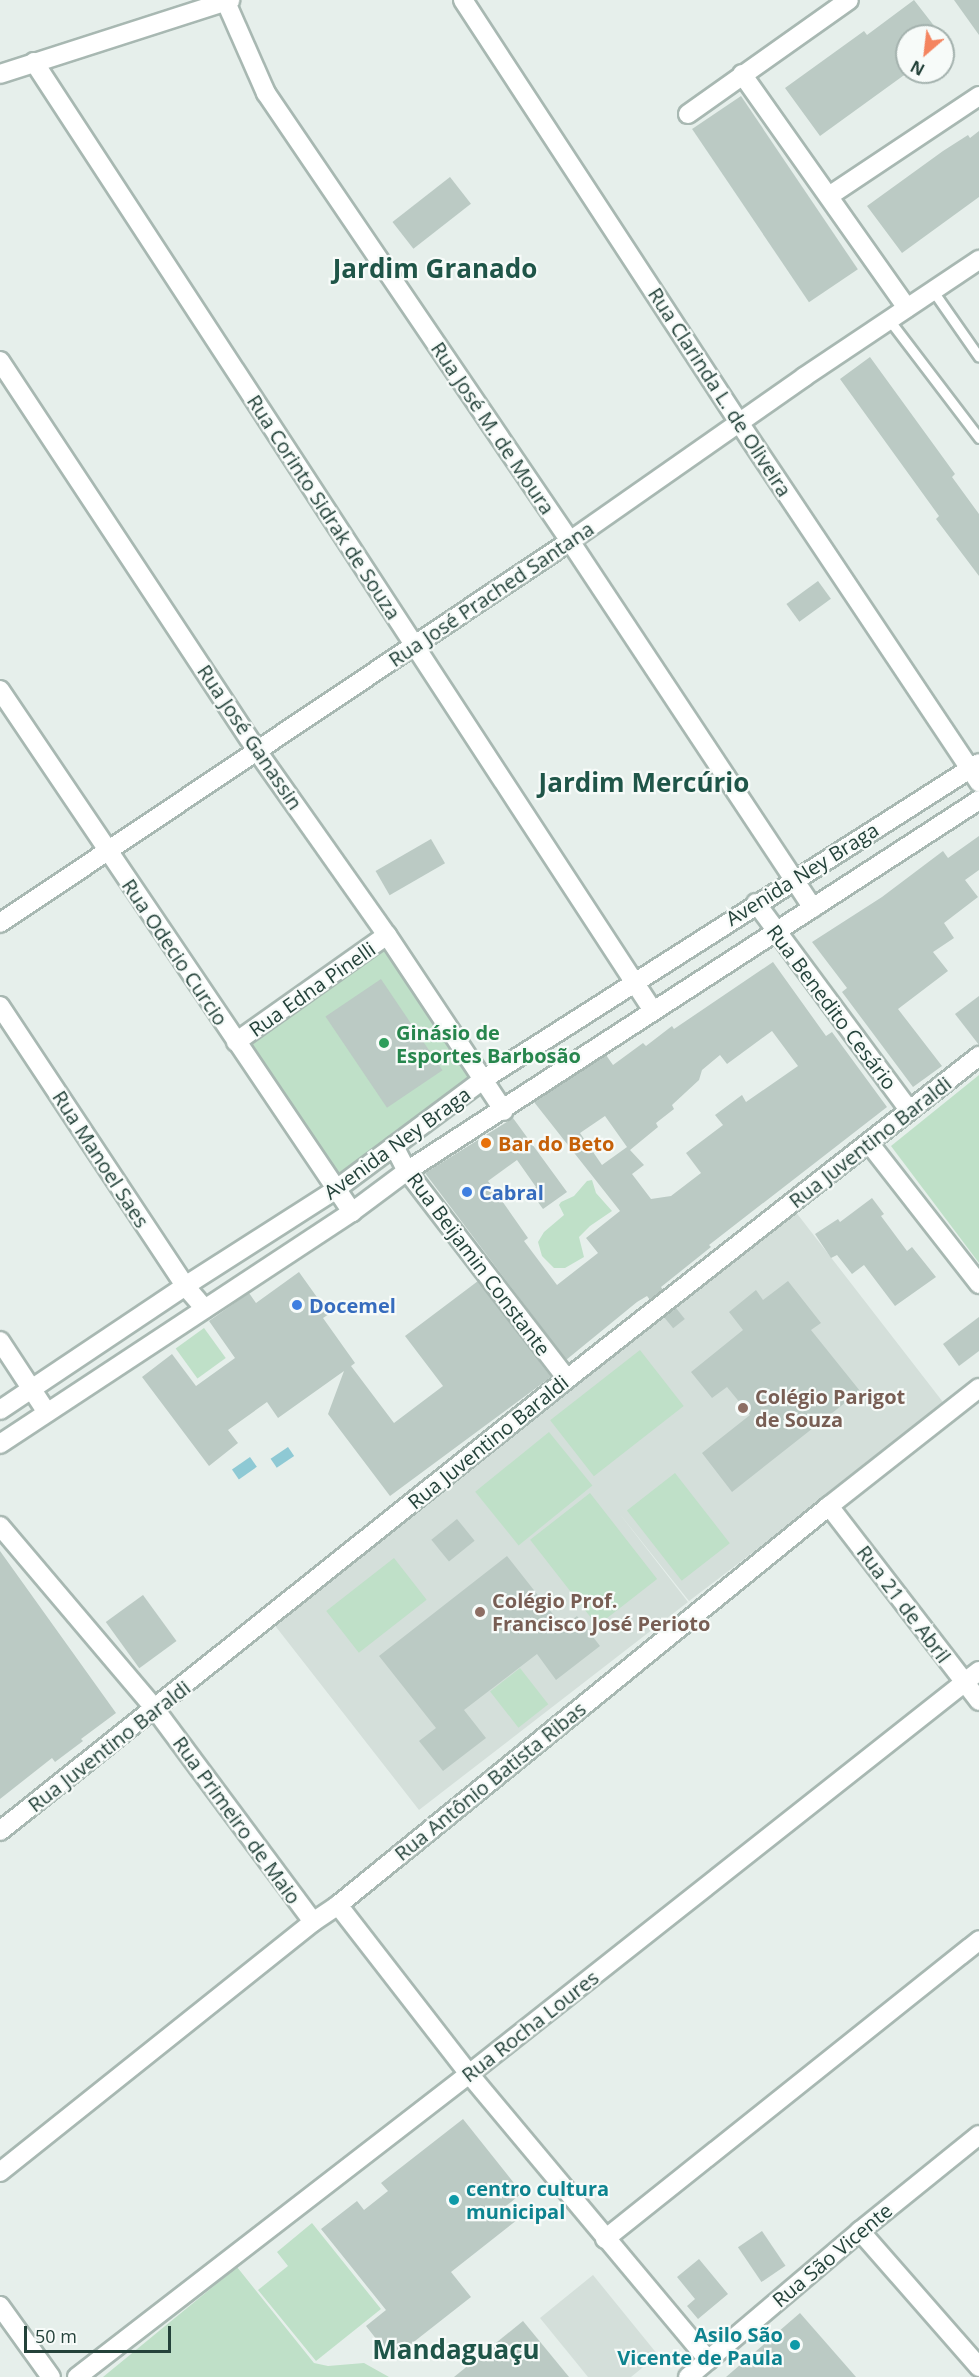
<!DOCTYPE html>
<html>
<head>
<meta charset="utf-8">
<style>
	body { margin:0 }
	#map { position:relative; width:979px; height:2377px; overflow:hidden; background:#e6efeb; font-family:"Open Sans",sans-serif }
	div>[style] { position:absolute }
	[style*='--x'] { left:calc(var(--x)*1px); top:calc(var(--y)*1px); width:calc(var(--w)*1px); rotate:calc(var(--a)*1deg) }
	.built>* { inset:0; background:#d4dfda }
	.green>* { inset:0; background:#bfe0c8; transform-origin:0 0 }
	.water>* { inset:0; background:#8ec9d4; transform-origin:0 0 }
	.building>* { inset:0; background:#bbcac4; transform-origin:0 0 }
	.roads { filter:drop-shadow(2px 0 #a8b8b2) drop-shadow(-2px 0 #a8b8b2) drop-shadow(0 2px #a8b8b2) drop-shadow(0 -2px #a8b8b2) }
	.lane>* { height:9px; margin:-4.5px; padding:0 4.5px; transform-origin:4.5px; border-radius:4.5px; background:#fff }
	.street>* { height:18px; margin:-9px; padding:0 9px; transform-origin:9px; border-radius:9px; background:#fff }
	.secondary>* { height:18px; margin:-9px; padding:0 9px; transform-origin:9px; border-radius:9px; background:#fff }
	.dots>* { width:16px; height:16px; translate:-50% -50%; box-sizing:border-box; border:3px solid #f7fbf9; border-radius:50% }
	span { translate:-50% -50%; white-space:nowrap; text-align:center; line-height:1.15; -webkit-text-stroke:4.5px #f7fbf9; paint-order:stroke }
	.street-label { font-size:20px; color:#24423a }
	.leisure-label { font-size:20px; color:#27864d; font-weight:700 }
	.left { translate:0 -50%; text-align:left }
	.food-label { font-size:20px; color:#c56008; font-weight:700 }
	.shop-label { font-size:20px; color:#366cbe; font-weight:700 }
	.education-label { font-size:20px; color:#785e54; font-weight:700 }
	.culture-label { font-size:20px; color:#0d838f; font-weight:700 }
	.right { translate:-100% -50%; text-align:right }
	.district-label { font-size:26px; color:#1f5548; font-weight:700 }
	.north { position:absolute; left:895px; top:24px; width:60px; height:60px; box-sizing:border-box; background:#f7fbf9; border:2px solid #a3b1ad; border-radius:50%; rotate:208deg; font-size:16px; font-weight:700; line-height:24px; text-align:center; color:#24423a }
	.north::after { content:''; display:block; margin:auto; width:21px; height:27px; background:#f4845f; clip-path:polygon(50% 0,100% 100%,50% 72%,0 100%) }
	.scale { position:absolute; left:24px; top:2326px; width:147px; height:27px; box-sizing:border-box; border:3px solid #24423a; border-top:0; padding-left:8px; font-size:18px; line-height:21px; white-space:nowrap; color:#24423a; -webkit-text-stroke:4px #f7fbf9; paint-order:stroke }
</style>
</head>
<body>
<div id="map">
	<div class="built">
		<div style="clip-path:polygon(795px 1211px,946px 1406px,689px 1601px,619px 1513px,688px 1602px,419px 1810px,273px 1623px)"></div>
		<div style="clip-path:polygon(593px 2275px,658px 2355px,631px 2377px,588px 2377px,540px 2318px)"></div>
	</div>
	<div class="green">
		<div style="left:386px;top:942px;width:165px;height:177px;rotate:56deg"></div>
		<div style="clip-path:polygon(979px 1075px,979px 1263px,891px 1146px)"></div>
		<div style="clip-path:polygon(592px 1180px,596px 1193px,612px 1211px,590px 1226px,579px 1237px,584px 1257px,565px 1268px,554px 1268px,542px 1256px,538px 1242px,544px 1232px,564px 1215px,559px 1205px,561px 1202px,574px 1196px,587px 1181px)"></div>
		<div style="left:204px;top:1328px;width:37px;height:35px;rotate:54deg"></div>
		<div style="left:640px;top:1350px;width:71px;height:114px;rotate:52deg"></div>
		<div style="left:549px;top:1432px;width:69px;height:95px;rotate:51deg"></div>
		<div style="left:675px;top:1473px;width:89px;height:61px;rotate:52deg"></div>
		<div style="left:590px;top:1493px;width:109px;height:76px;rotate:52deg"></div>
		<div style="left:394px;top:1558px;width:53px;height:86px;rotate:52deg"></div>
		<div style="left:520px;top:1668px;width:46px;height:38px;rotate:52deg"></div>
		<div style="clip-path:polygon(312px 2223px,381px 2309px,316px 2361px,258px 2290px,288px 2266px,277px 2252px)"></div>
		<div style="clip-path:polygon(237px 2267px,314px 2363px,328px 2366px,364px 2363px,389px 2377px,103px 2377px)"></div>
	</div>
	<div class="water">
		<div style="left:288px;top:1447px;width:11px;height:21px;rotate:56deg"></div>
		<div style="left:250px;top:1457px;width:12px;height:22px;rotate:55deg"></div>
	</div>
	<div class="building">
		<div style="clip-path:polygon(914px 0,942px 36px,907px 36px,907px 73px,820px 136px,785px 88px,864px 31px,867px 35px)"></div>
		<div style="clip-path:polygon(954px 0,979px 0,979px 35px)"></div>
		<div style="left:741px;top:96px;width:209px;height:59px;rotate:56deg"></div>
		<div style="clip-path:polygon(979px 131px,979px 197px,902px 253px,867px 206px,943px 151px,968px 135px,970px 138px)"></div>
		<div style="left:450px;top:177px;width:34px;height:73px;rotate:52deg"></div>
		<div style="clip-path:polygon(870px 357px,955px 474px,952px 477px,979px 514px,979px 576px,936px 519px,939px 516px,840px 379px)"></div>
		<div style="left:818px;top:581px;width:22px;height:39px;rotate:54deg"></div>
		<div style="clip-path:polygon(979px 836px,979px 870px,965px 880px,978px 897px,944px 923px,954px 938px,933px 952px,948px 971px,898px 1009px,942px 1066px,913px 1087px,842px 992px,847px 988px,812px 942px,882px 897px,943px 851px,948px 858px)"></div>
		<div style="left:431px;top:839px;width:28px;height:64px;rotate:60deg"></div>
		<div style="clip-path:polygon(evenodd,773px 962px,826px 1036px,832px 1032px,887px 1107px,709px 1245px,711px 1247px,661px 1287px,663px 1290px,650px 1300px,647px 1296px,637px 1302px,566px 1360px,425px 1173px,513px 1118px,567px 1192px,543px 1209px,530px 1191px,536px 1187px,517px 1160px,488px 1181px,528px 1238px,524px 1241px,557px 1285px,598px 1253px,586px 1238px,620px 1211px,534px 1102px,606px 1055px,613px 1065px,643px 1043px,646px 1046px,672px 1026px,674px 1029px,773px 962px,772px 1031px,798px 1066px,746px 1102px,742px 1095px,715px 1115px,723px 1125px,686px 1153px,701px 1173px,671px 1196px,651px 1199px,632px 1174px,644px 1165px,630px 1150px,658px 1127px,656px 1123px,674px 1109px,672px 1105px,699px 1080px,702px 1070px,720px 1055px,727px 1064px,772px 1031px,773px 962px,605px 1116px,627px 1147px,602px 1165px,580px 1133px,605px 1116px)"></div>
		<div style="left:381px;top:979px;width:110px;height:67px;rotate:56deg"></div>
		<div style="clip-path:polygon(979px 996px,979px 1045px,955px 1014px)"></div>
		<div style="clip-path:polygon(872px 1198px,884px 1214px,881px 1216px,907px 1251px,912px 1247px,936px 1277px,895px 1306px,864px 1265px,852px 1274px,837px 1255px,831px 1258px,815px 1234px,838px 1219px,840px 1222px)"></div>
		<div style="clip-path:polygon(299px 1272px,329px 1314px,323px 1318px,355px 1363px,351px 1366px,394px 1423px,443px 1386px,405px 1336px,478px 1281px,551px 1377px,390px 1496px,328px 1414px,344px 1371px,278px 1418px,267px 1402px,228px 1430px,238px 1443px,209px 1466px,142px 1377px,172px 1354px,196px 1386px,235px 1358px,209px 1321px,249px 1293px,256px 1303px)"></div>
		<div style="clip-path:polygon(788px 1281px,821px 1323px,811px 1330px,860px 1391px,732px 1492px,702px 1453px,750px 1415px,727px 1387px,712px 1398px,691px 1372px,743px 1330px,729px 1312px,756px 1290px,763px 1300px)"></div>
		<div style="left:676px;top:1308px;width:14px;height:15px;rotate:51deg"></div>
		<div style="clip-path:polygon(979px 1317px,979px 1351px,959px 1366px,943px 1344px)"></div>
		<div style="left:457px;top:1519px;width:28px;height:33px;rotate:51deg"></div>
		<div style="clip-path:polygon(0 1551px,116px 1713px,81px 1739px,83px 1741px,55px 1762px,52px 1758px,0 1799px)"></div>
		<div style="clip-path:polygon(507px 1556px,563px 1627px,577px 1616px,600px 1646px,556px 1680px,537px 1654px,464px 1710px,486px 1738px,443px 1771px,419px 1741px,436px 1728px,379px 1656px)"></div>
		<div style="left:143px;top:1595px;width:57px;height:46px;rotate:54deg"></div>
		<div style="clip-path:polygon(463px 2119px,522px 2193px,506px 2206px,517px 2220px,451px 2272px,471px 2297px,392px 2359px,366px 2326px,386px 2310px,321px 2229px,357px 2201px,364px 2210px,388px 2191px,381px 2183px)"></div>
		<div style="left:762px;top:2231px;width:42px;height:29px;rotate:56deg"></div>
		<div style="clip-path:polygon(699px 2259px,728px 2294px,698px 2319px,687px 2306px,695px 2299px,677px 2277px)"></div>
		<div style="clip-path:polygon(800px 2313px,856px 2377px,726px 2377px)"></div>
		<div style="clip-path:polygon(523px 2321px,569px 2377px,454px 2377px)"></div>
	</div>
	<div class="roads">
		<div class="lane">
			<div style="--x:933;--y:291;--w:80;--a:55.1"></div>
			<div style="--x:890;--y:321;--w:147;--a:52.7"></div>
		</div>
		<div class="street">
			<div style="--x:225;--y:0;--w:102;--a:66.2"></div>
			<div style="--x:266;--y:93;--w:541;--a:55.84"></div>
			<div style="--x:570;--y:541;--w:440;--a:56.5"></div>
			<div style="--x:463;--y:0;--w:506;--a:56.84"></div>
			<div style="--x:740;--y:424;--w:431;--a:56.3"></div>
			<div style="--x:34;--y:62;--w:1133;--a:56.88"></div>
			<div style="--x:0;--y:74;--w:242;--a:-17.8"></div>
			<div style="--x:742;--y:74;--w:286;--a:54.8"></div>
			<div style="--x:688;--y:114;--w:197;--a:-35.3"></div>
			<div style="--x:829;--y:196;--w:180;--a:-33.7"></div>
			<div style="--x:0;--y:361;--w:467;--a:56.6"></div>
			<div style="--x:257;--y:751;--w:225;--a:54.8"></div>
			<div style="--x:387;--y:935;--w:211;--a:56.4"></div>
			<div style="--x:0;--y:690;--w:630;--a:56.01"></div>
			<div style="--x:756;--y:903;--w:257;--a:53.5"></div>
			<div style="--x:0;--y:923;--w:686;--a:-33.83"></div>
			<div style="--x:570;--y:541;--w:286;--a:-35"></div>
			<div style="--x:804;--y:377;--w:211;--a:-33.8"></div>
			<div style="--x:0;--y:1006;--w:336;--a:56.5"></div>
			<div style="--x:185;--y:1286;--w:30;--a:49"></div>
			<div style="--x:236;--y:1042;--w:185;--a:-35.3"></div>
			<div style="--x:869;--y:1143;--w:179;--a:52"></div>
			<div style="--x:394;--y:1146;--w:28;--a:63"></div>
			<div style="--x:407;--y:1171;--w:262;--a:52.4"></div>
			<div style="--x:0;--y:1341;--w:84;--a:56.7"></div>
			<div style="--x:829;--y:1506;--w:246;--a:52.4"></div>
			<div style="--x:0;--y:1526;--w:240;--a:49.7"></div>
			<div style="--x:155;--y:1709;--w:265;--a:53.4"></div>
			<div style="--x:0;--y:1831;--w:725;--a:-38.56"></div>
			<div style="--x:567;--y:1379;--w:524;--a:-38.1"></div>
			<div style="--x:338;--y:1905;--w:214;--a:52.2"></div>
			<div style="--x:469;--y:2074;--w:373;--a:50.1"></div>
			<div style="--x:0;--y:2172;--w:401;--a:-38.6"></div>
			<div style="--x:313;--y:1922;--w:30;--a:-34"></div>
			<div style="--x:338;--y:1905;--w:633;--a:-39.1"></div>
			<div style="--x:829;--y:1506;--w:191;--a:-38.2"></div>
			<div style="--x:860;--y:2231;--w:181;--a:48.8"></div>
			<div style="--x:605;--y:2239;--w:479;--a:-38.6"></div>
			<div style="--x:77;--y:2377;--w:495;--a:-37.7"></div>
			<div style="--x:469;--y:2074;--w:650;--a:-38.32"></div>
			<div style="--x:688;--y:2377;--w:226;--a:-40.3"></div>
			<div style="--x:860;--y:2231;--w:153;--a:-38.9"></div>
		</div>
		<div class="secondary">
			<div style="--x:0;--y:1410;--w:223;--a:-33.8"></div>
			<div style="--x:185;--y:1286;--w:178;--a:-32.6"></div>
			<div style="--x:335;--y:1190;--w:186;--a:-36.7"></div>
			<div style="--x:484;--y:1079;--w:587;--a:-32.55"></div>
			<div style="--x:0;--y:1444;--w:422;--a:-33.4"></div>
			<div style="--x:352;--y:1212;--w:69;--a:-36.7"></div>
			<div style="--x:407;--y:1171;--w:682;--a:-32.97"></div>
			<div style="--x:0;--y:2306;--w:87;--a:54.3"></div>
		</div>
	</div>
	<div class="dots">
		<div style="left:384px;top:1043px;background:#2e9e5b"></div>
		<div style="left:486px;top:1143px;background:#e8710a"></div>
		<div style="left:467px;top:1192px;background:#3f7fe0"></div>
		<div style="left:297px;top:1305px;background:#3f7fe0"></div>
		<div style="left:743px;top:1408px;background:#8d6e63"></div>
		<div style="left:480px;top:1612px;background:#8d6e63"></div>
		<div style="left:454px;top:2200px;background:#0f9aa8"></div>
		<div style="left:795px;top:2345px;background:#0f9aa8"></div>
	</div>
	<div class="street-label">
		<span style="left:720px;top:392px;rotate:57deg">Rua Clarinda L. de Oliveira</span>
		<span style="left:493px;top:428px;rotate:56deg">Rua José M. de Moura</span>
		<span style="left:324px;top:507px;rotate:57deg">Rua Corinto Sidrak de Souza</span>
		<span style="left:491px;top:594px;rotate:-34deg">Rua José Prached Santana</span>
		<span style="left:250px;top:737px;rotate:56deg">Rua José Ganassin</span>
		<span style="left:802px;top:874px;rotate:-32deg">Avenida Ney Braga</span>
		<span style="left:175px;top:952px;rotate:56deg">Rua Odecio Curcio</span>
		<span style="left:312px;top:989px;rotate:-35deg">Rua Edna Pinelli</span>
		<span style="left:832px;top:1007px;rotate:53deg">Rua Benedito Cesário</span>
		<span style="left:870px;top:1142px;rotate:-38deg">Rua Juventino Baraldi</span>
		<span style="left:397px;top:1143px;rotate:-36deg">Avenida Ney Braga</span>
		<span style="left:101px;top:1159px;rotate:57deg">Rua Manoel Saes</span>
		<span style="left:479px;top:1264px;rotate:53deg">Rua Beijamin Constante</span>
		<span style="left:488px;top:1442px;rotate:-39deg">Rua Juventino Baraldi</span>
		<span style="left:904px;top:1604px;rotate:53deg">Rua 21 de Abril</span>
		<span style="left:109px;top:1746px;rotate:-38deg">Rua Juventino Baraldi</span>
		<span style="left:490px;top:1781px;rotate:-39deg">Rua Antônio Batista Ribas</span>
		<span style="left:237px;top:1820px;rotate:54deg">Rua Primeiro de Maio</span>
		<span style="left:530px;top:2026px;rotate:-38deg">Rua Rocha Loures</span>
		<span style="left:832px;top:2255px;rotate:-40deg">Rua São Vicente</span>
	</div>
	<div class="leisure-label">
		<span class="left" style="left:396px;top:1044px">Ginásio de<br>Esportes Barbosão</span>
	</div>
	<div class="food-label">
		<span class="left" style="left:498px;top:1143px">Bar do Beto</span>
	</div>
	<div class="shop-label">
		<span class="left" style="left:479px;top:1192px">Cabral</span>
		<span class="left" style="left:309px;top:1305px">Docemel</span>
	</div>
	<div class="education-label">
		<span class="left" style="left:755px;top:1408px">Colégio Parigot<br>de Souza</span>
		<span class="left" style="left:492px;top:1612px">Colégio Prof.<br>Francisco José Perioto</span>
	</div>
	<div class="culture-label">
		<span class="left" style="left:466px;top:2200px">centro cultura<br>municipal</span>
		<span class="right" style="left:783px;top:2346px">Asilo São<br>Vicente de Paula</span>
	</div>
	<div class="district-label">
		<span style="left:435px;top:269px">Jardim Granado</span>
		<span style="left:644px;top:783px">Jardim Mercúrio</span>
		<span style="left:456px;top:2350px">Mandaguaçu</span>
	</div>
	<div class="north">N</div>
	<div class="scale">50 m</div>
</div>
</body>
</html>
